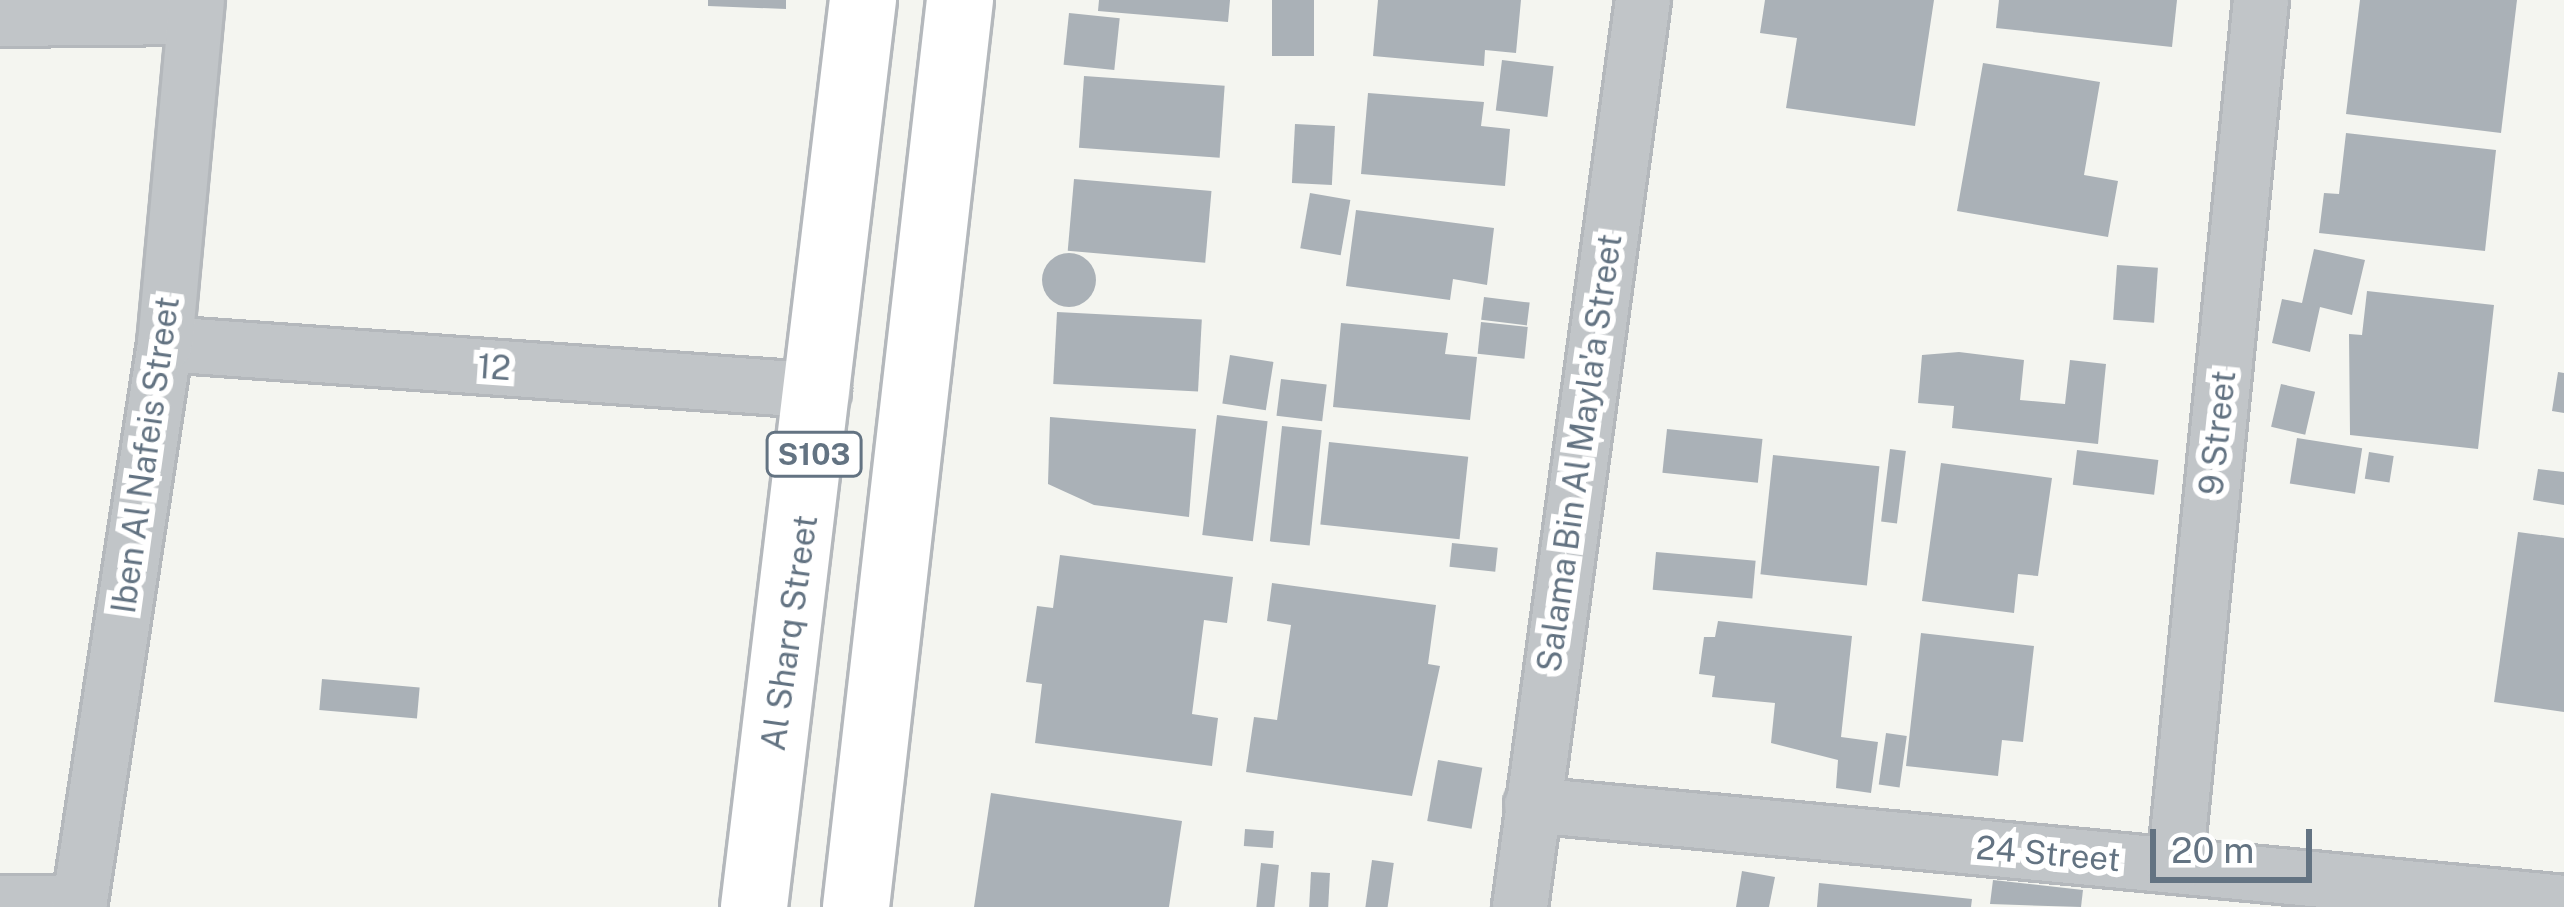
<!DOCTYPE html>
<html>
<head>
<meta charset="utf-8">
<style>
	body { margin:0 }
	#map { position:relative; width:2564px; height:907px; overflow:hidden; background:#f4f5f0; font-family:"Public Sans",sans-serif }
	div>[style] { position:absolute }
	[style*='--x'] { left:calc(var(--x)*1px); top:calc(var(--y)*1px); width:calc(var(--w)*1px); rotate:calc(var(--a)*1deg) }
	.building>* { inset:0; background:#aab1b7; transform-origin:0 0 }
	.round { border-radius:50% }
	.roads { filter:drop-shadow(3px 0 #b4b8bc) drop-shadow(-3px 0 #b4b8bc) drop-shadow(0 3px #b4b8bc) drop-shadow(0 -3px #b4b8bc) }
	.minor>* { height:54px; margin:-27px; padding:0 27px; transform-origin:27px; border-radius:27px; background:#c1c5c8 }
	.major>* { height:66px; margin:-33px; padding:0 33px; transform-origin:33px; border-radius:33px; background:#fff }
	span { translate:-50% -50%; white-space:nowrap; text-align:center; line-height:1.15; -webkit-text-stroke:12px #fff; paint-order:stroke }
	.shield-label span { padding:3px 9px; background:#fff; border:3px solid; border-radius:9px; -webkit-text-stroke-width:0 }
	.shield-label { font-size:30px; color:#637382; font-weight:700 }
	.street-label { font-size:33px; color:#637382 }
	.scale { position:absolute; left:2150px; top:829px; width:162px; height:54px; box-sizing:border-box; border:6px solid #637382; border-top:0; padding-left:15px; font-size:36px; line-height:42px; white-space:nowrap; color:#637382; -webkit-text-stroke:9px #fff; paint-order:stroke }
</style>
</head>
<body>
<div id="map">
	<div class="building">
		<div style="clip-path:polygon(708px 0,786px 0,786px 9px,708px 6px)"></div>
		<div style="clip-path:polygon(1099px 0,1230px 0,1228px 22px,1098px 11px)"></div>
		<div style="left:1272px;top:0;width:42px;height:56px"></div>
		<div style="clip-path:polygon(1378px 0,1521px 0,1516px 53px,1485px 50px,1484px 66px,1373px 56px)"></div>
		<div style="clip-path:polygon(1765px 0,1934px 0,1915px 126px,1786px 108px,1797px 38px,1760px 33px)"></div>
		<div style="clip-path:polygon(1999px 0,2177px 0,2172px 47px,1996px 28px)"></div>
		<div style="clip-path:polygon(2360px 0,2517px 0,2501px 133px,2346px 114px)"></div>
		<div style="left:1069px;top:13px;width:51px;height:52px;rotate:6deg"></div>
		<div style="left:1502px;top:60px;width:52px;height:51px;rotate:7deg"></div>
		<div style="clip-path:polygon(1983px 63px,2100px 82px,2084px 175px,2118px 181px,2108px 237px,1957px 211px)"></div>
		<div style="left:1084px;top:76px;width:141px;height:72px;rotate:4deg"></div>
		<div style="clip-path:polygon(1368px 93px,1484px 102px,1481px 126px,1510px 129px,1505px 186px,1361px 174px)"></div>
		<div style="left:1295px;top:124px;width:40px;height:59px;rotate:3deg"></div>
		<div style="clip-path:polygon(2346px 133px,2496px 150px,2485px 251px,2319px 233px,2324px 193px,2339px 194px)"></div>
		<div style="left:1074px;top:179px;width:138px;height:72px;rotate:5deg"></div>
		<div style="left:1310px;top:193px;width:41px;height:56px;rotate:10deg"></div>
		<div style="clip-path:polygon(1356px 210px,1494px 228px,1487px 285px,1453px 279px,1450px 300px,1346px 286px)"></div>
		<div style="clip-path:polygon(2314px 249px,2365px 260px,2352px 315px,2320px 307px,2310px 352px,2272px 343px,2282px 299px,2302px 303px)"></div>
		<div class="round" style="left:1042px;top:253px;width:54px;height:54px"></div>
		<div style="left:2117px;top:265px;width:41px;height:55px;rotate:4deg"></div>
		<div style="clip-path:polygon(2367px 291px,2494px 305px,2478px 449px,2350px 435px,2349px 334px,2362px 335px)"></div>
		<div style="left:1484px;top:297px;width:46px;height:23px;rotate:7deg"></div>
		<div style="left:1057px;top:312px;width:145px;height:72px;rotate:3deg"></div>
		<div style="left:1481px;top:322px;width:47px;height:32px;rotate:6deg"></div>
		<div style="clip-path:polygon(1341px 323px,1448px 333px,1445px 354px,1477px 357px,1470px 420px,1333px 407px)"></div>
		<div style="clip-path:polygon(1959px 352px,2024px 360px,2020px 400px,2065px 404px,2070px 360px,2106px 364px,2098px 444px,1952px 428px,1954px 406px,1918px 403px,1922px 355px)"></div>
		<div style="left:1230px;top:355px;width:44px;height:49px;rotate:9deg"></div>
		<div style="clip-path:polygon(2558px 372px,2564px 373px,2564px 413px,2552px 411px)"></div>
		<div style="left:1281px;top:379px;width:46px;height:37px;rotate:7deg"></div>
		<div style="left:2281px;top:384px;width:35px;height:44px;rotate:13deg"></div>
		<div style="left:1217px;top:415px;width:51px;height:121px;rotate:7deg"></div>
		<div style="clip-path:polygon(1050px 417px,1196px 429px,1189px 517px,1094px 505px,1048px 484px)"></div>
		<div style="left:1282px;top:426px;width:40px;height:116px;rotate:6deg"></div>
		<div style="left:1667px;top:429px;width:96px;height:44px;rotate:6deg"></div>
		<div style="left:2297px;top:438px;width:66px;height:46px;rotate:9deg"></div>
		<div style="left:1329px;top:442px;width:140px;height:83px;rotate:6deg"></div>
		<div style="left:1890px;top:449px;width:16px;height:73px;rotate:7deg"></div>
		<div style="left:2077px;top:450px;width:82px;height:35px;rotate:7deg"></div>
		<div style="left:2369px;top:452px;width:25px;height:27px;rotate:9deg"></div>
		<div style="left:1773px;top:455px;width:107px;height:120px;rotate:6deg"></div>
		<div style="clip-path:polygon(1941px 463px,2052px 478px,2038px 576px,2018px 574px,2014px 613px,1922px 601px)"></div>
		<div style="clip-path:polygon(2538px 469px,2564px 472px,2564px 505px,2533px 500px)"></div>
		<div style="clip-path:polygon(2518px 532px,2564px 538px,2564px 712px,2494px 702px)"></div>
		<div style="left:1452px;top:543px;width:46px;height:24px;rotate:6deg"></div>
		<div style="left:1656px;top:552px;width:100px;height:38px;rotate:5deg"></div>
		<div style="clip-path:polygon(1060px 555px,1233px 577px,1227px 623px,1204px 620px,1192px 714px,1218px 718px,1212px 766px,1035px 743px,1042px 684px,1026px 682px,1037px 606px,1053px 608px)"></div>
		<div style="clip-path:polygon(1272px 583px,1436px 605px,1428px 664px,1440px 666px,1412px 796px,1246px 772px,1254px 717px,1277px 720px,1291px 625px,1267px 621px)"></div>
		<div style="clip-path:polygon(1718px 621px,1852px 636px,1841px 737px,1878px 742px,1871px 793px,1836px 788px,1838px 760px,1771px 743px,1775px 703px,1712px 697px,1715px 676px,1699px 674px,1704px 637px,1715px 637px)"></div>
		<div style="clip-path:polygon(1921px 633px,2034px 646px,2023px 742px,2002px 740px,1998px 776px,1906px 766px)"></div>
		<div style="left:322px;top:679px;width:98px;height:31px;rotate:5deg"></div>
		<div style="left:1886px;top:733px;width:21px;height:52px;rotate:8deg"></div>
		<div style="left:1438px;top:760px;width:45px;height:62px;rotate:10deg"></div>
		<div style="clip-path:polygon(991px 793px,1182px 821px,1169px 907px,974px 907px)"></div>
		<div style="left:1245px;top:829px;width:29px;height:17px;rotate:4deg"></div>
		<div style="left:1372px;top:860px;width:22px;height:48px;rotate:8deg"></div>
		<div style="left:1261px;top:863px;width:18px;height:45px;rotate:6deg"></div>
		<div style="clip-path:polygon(1742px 871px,1775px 877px,1769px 907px,1736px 907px)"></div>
		<div style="left:1311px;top:872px;width:19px;height:35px;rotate:3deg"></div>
		<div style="clip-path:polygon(1993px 880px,2083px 890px,2081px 907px,1990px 904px)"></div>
		<div style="clip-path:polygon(1819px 883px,1972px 899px,1971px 907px,1817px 907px)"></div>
	</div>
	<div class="roads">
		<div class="minor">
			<div style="--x:0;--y:19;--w:195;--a:-0.6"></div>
			<div style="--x:165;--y:344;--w:660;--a:4.09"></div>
			<div style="--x:1532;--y:805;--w:1037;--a:5.42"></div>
			<div style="--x:2175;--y:866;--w:870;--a:-84.33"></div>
			<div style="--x:0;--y:903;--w:80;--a:0"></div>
			<div style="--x:79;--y:907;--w:570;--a:-81.32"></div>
			<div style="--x:165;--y:344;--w:345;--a:-84.7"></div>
			<div style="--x:1520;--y:907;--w:915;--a:-82.28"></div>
		</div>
		<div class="major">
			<div style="--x:754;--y:907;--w:914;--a:-83.15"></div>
			<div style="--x:856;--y:907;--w:913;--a:-83.46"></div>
		</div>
	</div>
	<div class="shield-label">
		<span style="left:814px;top:454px">S103</span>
	</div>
	<div class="street-label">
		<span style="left:494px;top:368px;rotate:4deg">12</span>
		<span style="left:2218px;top:433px;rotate:-84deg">9 Street</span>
		<span style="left:1580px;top:453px;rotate:-82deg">Salama Bin Al Mayla'a Street</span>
		<span style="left:146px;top:455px;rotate:-82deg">Iben Al Nafeis Street</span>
		<span style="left:790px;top:633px;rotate:-82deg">Al Sharq Street</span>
		<span style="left:2048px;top:854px;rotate:5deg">24 Street</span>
	</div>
	<div class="scale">20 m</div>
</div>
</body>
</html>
